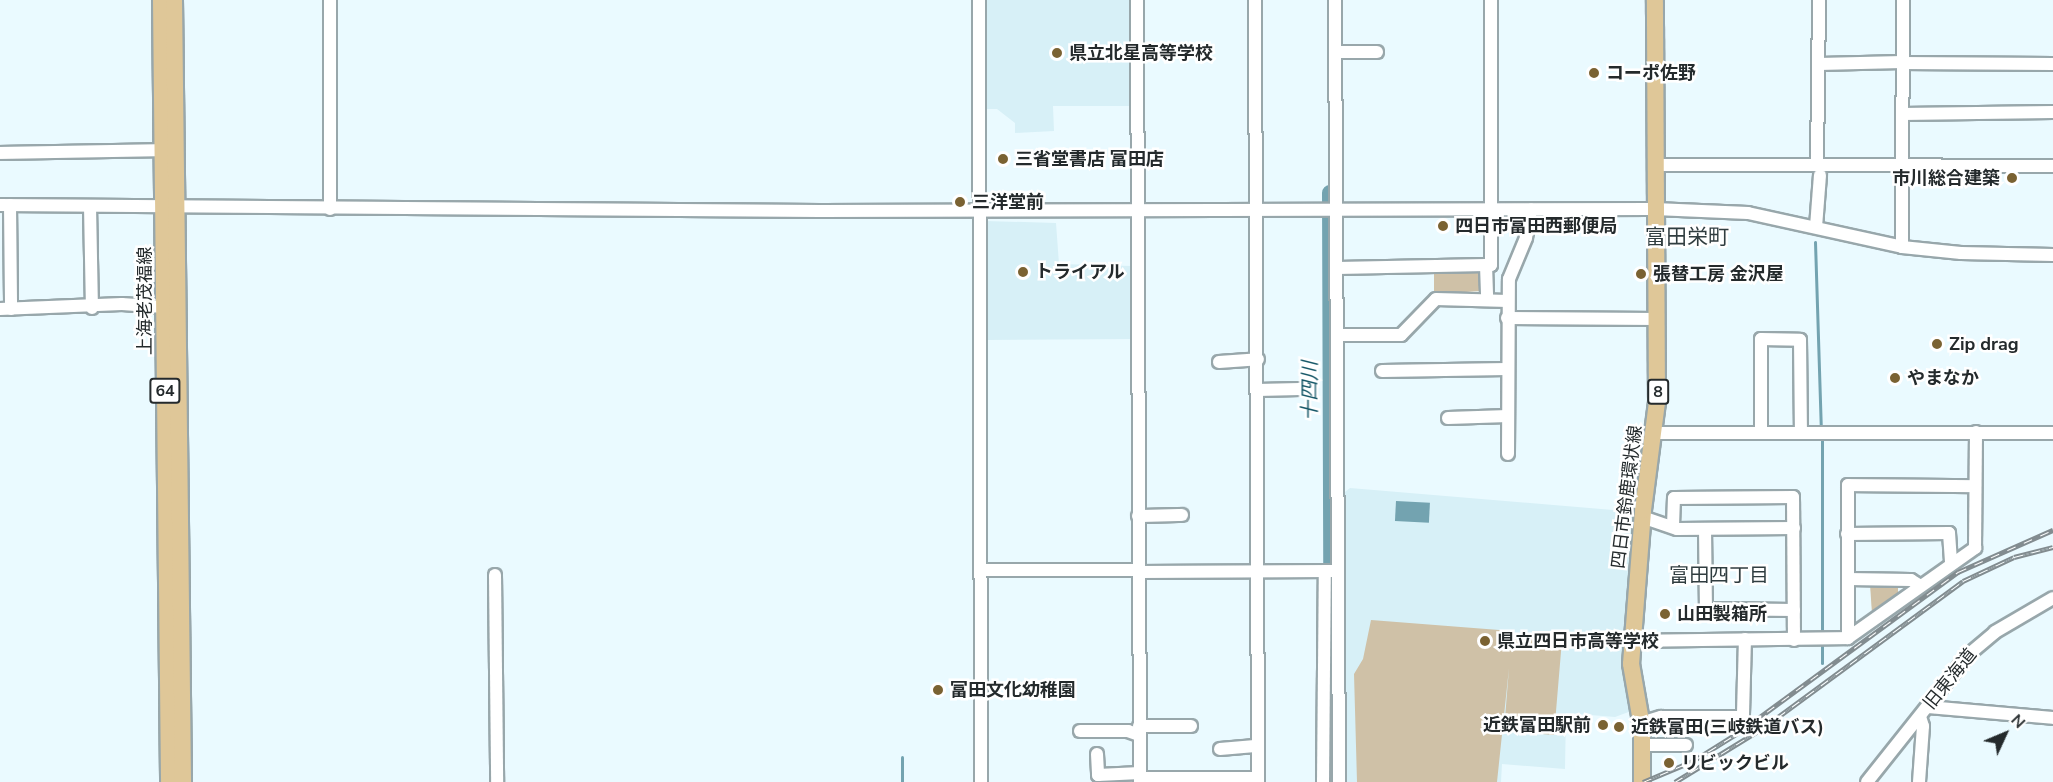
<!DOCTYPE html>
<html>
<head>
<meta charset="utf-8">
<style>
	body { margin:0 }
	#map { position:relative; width:2053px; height:782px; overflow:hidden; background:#eafaff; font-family:"Nunito Sans","Noto Sans JP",sans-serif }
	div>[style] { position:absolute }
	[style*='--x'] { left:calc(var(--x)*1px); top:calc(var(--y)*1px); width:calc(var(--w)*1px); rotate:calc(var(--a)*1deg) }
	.built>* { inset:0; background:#d7f0f7 }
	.green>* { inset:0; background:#cfc1a7 }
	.water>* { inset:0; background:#73a3b0; transform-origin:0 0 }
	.stream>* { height:3px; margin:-1.5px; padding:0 1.5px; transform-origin:1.5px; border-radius:1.5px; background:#73a3b0 }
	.river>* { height:16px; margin:-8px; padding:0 8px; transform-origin:8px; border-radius:8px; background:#73a3b0 }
	.roads { filter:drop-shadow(2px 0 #98a7ab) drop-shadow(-2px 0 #98a7ab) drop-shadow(0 2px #98a7ab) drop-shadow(0 -2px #98a7ab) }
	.minor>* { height:12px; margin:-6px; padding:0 6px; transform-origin:6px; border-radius:6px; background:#fff }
	.major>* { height:16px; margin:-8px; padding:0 8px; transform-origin:8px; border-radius:8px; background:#dfc798 }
	.rail>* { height:5px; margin-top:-2.5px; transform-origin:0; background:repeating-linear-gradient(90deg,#fff 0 9px,#828c90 0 18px); box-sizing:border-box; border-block:2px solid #828c90 }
	.dots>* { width:16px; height:16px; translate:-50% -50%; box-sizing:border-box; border:3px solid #fff; border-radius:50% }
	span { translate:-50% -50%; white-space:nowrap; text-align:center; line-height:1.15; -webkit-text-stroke:5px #fff; paint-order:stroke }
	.shield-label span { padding:2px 4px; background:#fff; border:2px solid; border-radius:4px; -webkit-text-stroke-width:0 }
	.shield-label { font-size:16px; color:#242a2c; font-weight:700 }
	.poi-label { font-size:18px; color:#242a2c; font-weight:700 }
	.left { translate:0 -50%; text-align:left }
	.right { translate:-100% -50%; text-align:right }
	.street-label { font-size:18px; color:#242a2c }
	.water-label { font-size:20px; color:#175868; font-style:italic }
	.neighbourhood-label { font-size:20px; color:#303d40 }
	.quarter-label { font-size:21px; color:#303d40 }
	.north { position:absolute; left:1975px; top:704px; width:60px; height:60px; -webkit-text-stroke:4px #fff; paint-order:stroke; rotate:46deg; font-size:16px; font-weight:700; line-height:24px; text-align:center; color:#242a2c }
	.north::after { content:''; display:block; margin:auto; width:21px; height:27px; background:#242a2c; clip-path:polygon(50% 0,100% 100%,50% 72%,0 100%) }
</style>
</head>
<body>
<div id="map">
	<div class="built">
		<div style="clip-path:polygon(983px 0,1131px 0,1131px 106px,1053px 106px,1054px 131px,1015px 133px,1015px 123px,997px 109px,983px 109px)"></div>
		<div style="clip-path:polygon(985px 221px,1056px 223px,1059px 264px,1132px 266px,1134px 339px,985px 340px)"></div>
		<div style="clip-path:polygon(1350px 488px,1637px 512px,1634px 710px,1615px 717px,1566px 713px,1565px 769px,1502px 764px,1501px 782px,1346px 782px,1345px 492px)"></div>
	</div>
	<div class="green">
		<div style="clip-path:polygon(1434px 270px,1480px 270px,1482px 291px,1434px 294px)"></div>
		<div style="clip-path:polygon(1870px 584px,1898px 584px,1898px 594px,1872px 614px)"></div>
		<div style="clip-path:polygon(1371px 620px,1512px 631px,1512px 636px,1562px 640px,1554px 735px,1504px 731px,1509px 668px,1497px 782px,1357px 782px,1354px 674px,1363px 659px)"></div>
	</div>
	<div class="water">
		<div style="left:1396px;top:501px;width:34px;height:20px;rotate:3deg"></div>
	</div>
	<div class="stream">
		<div style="--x:1815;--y:242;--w:187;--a:88.2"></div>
		<div style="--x:1822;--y:636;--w:201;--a:-90"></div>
		<div style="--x:1822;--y:642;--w:21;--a:90"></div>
		<div style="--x:902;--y:757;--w:25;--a:90"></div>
	</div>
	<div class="river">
		<div style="--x:1330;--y:193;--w:589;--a:89.81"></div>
	</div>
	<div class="roads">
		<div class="minor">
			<div style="--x:330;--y:0;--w:209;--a:90"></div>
			<div style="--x:979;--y:0;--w:782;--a:89.85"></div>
			<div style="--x:1137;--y:0;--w:782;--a:89.78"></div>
			<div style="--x:1255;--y:0;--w:782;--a:89.78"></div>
			<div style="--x:1335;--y:0;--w:782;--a:89.71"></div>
			<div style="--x:1336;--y:52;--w:41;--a:0"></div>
			<div style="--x:1902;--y:63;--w:151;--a:0.4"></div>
			<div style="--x:1819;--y:64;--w:83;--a:-1.4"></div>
			<div style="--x:1902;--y:114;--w:151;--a:-0.8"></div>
			<div style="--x:0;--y:153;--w:164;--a:-1"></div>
			<div style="--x:1817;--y:164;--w:164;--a:-89.3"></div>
			<div style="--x:1654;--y:165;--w:399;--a:0.1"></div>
			<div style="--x:0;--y:205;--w:820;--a:0.42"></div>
			<div style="--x:820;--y:211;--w:835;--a:-0.14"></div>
			<div style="--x:1655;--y:209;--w:93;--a:2.5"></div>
			<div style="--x:1748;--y:213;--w:158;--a:12.4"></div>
			<div style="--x:1902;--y:247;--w:59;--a:5.8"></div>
			<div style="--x:1961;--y:253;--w:92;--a:1.2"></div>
			<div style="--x:10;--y:205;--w:104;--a:89.4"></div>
			<div style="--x:90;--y:206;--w:102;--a:88.9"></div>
			<div style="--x:1816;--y:227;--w:52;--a:-85.6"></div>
			<div style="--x:1902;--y:247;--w:247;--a:-89.8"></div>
			<div style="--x:1486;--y:265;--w:5;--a:0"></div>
			<div style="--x:1491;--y:265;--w:265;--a:-90"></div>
			<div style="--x:1337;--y:268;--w:149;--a:-1.2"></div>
			<div style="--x:1486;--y:265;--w:34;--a:88"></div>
			<div style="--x:0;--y:309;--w:122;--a:-2.3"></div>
			<div style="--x:122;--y:304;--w:42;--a:4.1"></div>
			<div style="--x:1507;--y:318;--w:151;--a:0.4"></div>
			<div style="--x:1338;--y:335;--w:63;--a:0"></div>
			<div style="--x:1401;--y:335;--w:50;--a:-45.8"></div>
			<div style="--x:1436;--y:299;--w:72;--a:1.6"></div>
			<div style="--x:1219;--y:362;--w:39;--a:-4"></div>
			<div style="--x:1382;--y:371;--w:125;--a:-0.9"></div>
			<div style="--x:1257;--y:390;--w:43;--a:-1.3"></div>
			<div style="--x:1448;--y:418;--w:60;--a:-1.9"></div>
			<div style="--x:1654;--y:433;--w:399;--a:0"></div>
			<div style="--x:1761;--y:433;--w:94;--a:-90"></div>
			<div style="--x:1761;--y:339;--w:39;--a:1"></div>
			<div style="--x:1800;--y:340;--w:92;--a:89.4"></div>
			<div style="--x:1508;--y:454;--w:175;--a:-89.7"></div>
			<div style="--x:1509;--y:279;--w:44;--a:-67.5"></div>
			<div style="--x:1526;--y:238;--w:29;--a:-80"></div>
			<div style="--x:1138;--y:516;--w:44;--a:-1.3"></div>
			<div style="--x:1642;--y:517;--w:37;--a:19"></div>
			<div style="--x:1677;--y:529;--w:117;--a:-0.5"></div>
			<div style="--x:1673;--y:526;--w:28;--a:-88"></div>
			<div style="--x:1674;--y:498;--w:119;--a:-0.5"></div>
			<div style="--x:1793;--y:497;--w:143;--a:89.6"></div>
			<div style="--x:1705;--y:529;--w:80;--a:89.3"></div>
			<div style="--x:1706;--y:609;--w:88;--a:0.7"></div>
			<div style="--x:1847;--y:534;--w:102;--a:-0.6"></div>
			<div style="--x:1949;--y:533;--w:29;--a:86"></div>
			<div style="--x:982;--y:570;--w:157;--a:0"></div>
			<div style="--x:1139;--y:572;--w:193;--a:-0.3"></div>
			<div style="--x:495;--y:575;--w:207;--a:89.4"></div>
			<div style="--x:1848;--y:579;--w:63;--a:0.9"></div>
			<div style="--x:1911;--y:580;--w:9;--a:32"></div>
			<div style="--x:1848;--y:638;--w:153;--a:-90"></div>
			<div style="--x:1848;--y:485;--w:127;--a:0.5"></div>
			<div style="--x:1632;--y:641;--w:216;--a:-0.8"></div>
			<div style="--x:1848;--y:638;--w:156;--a:-35.3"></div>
			<div style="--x:1975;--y:548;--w:116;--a:-89.5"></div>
			<div style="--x:1928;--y:707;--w:125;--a:5"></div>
			<div style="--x:1641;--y:723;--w:21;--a:-17"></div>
			<div style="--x:1661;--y:717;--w:78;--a:0"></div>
			<div style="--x:1739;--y:717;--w:5;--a:-37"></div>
			<div style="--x:1743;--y:714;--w:75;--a:-88.5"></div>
			<div style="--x:1139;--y:726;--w:52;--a:0"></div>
			<div style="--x:1080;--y:731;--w:48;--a:0"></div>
			<div style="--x:1128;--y:731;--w:12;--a:20"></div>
			<div style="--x:1643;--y:745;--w:43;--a:0"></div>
			<div style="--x:1220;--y:749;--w:38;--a:-5"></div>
			<div style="--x:1097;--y:754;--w:21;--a:87"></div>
			<div style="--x:1098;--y:775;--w:42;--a:-2.7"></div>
			<div style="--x:1140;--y:778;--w:118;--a:0"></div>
			<div style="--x:1323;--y:782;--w:211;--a:-89.5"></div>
			<div style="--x:1867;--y:782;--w:162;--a:-51.5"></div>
			<div style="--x:1968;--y:655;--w:35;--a:-40"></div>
			<div style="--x:1995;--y:632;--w:67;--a:-30.4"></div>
			<div style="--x:1919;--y:782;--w:56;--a:-85.9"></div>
			<div style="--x:1923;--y:726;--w:9;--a:-108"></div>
		</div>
		<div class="major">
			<div style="--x:161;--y:0;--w:782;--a:89.41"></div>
			<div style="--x:174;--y:0;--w:782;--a:89.34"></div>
			<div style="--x:1642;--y:782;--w:55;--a:-90"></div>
			<div style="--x:1642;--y:727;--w:64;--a:-99.9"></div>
			<div style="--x:1631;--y:664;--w:154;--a:-85.5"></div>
			<div style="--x:1643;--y:510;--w:109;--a:-82.6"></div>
			<div style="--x:1657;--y:402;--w:402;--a:-90.3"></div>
		</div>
	</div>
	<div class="rail">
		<div style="--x:1643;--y:782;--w:54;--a:-22.8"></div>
		<div style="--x:1693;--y:761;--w:53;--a:-31.9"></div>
		<div style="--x:1738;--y:733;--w:273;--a:-36.2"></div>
		<div style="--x:1958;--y:572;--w:104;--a:-23.9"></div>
		<div style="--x:1675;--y:782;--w:103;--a:-31.5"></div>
		<div style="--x:1763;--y:728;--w:248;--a:-36.3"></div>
		<div style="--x:1963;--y:581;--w:56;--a:-25.2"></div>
		<div style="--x:2014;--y:557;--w:40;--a:-14.4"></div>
	</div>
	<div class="dots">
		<div style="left:1057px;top:53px;background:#7a6232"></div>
		<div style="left:1594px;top:73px;background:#7a6232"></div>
		<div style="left:1003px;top:159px;background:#7a6232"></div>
		<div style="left:2012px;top:178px;background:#7a6232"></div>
		<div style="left:960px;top:202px;background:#7a6232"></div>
		<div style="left:1443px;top:226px;background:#7a6232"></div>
		<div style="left:1023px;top:272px;background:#7a6232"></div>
		<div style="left:1641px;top:274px;background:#7a6232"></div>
		<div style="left:1937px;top:344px;background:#7a6232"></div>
		<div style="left:1895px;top:378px;background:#7a6232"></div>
		<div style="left:1665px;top:614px;background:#7a6232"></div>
		<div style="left:1485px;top:641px;background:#7a6232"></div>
		<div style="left:938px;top:690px;background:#7a6232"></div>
		<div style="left:1603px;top:725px;background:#7a6232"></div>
		<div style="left:1619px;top:727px;background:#7a6232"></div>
		<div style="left:1669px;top:763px;background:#7a6232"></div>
	</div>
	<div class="shield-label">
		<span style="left:165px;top:391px">64</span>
		<span style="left:1658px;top:392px">8</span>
	</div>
	<div class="poi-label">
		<span class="left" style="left:1069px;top:53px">県立北星高等学校</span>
		<span class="left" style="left:1606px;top:73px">コーポ佐野</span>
		<span class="left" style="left:1015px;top:159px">三省堂書店 富田店</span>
		<span class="right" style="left:2000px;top:178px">市川総合建築</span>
		<span class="left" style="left:972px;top:202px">三洋堂前</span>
		<span class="left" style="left:1455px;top:226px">四日市富田西郵便局</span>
		<span class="left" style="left:1035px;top:272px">トライアル</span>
		<span class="left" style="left:1653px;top:274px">張替工房 金沢屋</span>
		<span class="left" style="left:1949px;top:344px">Zip drag</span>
		<span class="left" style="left:1907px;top:378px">やまなか</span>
		<span class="left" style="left:1677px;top:614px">山田製箱所</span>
		<span class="left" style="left:1497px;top:641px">県立四日市高等学校</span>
		<span class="left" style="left:950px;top:690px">富田文化幼稚園</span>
		<span class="right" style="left:1591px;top:725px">近鉄富田駅前</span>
		<span class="left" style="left:1631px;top:727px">近鉄富田(三岐鉄道バス)</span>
		<span class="left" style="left:1681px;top:763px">リビックビル</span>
	</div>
	<div class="street-label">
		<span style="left:145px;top:301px;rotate:-90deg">上海老茂福線</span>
		<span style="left:1627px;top:497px;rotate:-83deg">四日市鈴鹿環状線</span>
		<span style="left:1950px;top:679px;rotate:-51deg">旧東海道</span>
	</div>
	<div class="water-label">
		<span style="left:1310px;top:391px;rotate:-90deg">十四川</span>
	</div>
	<div class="neighbourhood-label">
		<span style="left:1719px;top:575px">富田四丁目</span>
	</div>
	<div class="quarter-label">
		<span style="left:1687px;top:237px">富田栄町</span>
	</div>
	<div class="north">N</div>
</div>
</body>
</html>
